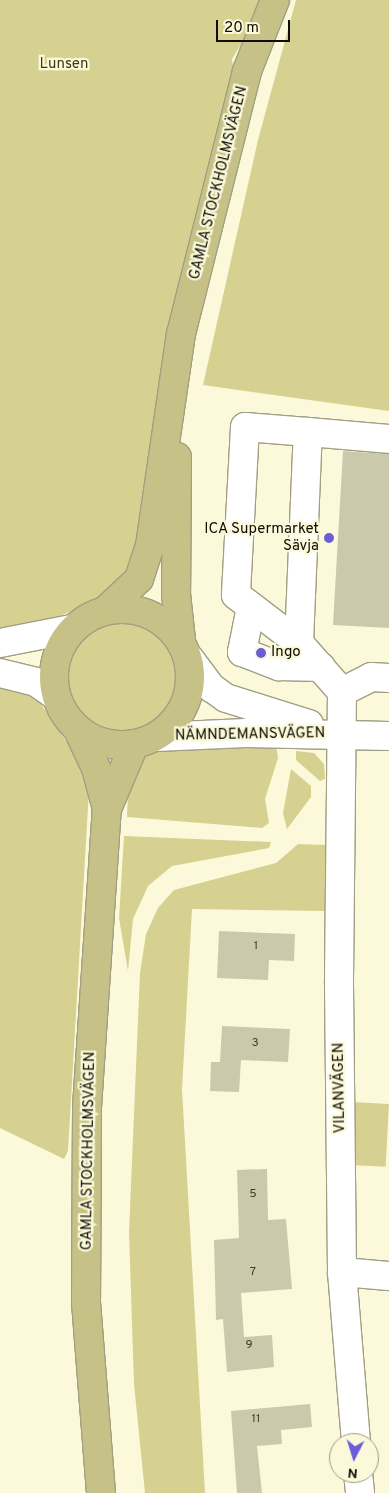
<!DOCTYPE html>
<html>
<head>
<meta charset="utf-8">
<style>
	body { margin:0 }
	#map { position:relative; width:389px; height:1493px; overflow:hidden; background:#fbf9da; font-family:Overpass,sans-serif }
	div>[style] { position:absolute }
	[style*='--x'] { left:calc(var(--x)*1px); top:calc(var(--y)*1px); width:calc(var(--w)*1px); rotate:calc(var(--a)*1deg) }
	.green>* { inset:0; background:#d6d191; transform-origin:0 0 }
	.round { border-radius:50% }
	.building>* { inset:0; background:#cbc9ac }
	.roads { filter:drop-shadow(1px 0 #a19f83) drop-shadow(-1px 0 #a19f83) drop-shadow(0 1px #a19f83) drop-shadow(0 -1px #a19f83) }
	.minor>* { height:28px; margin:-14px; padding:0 14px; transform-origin:14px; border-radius:14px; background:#fff }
	.major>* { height:28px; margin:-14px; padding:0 14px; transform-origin:14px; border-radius:14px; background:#c6c186 }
	.major>.ring { margin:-14px; padding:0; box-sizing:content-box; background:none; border:28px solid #c6c186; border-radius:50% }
	.dots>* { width:14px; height:14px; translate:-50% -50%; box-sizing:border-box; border:2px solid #fbf9da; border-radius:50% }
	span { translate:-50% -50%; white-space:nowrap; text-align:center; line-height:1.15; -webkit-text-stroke:4.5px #fbf9da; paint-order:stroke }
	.number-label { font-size:12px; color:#3d3c2e }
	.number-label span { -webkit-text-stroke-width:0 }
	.park-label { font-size:15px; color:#3c3917 }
	.street-label { font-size:15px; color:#0e0d04 }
	.poi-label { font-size:15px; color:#0e0d04 }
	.right { translate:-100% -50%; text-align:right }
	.left { translate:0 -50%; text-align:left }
	.north { position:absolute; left:329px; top:1433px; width:50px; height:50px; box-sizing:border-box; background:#fbf9da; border:1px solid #9c9b84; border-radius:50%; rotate:185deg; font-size:14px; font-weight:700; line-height:20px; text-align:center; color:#0e0d04 }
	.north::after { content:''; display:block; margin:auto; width:18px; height:22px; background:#6b5dd7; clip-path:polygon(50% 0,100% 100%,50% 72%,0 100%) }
	.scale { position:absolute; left:216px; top:20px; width:74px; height:22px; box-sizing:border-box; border:2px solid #0e0d04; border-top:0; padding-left:6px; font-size:15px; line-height:18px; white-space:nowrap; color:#0e0d04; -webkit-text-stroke:4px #fbf9da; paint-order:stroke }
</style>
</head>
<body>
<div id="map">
	<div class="green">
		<div style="clip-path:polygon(0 0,262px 0,254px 24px,232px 59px,235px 81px,138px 562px,115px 593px,24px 631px,0 636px)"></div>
		<div style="clip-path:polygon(296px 0,389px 0,389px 411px,203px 385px,258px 140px)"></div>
		<div class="round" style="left:68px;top:620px;width:110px;height:110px"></div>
		<div style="clip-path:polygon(0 684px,32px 691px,71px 748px,78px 750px,89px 790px,68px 1151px,64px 1159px,0 1128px)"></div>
		<div style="clip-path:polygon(271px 745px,277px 750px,278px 758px,265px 799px,269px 823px,262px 828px,127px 817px,128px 787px,143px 758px,170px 746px)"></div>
		<div style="clip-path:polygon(296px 751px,314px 753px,324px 764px,325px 779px,320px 781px,296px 760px)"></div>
		<div style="clip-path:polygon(291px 769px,311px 786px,311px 797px,287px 829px,283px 813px)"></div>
		<div style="clip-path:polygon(124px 836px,271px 842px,269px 848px,172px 866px,148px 886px,133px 919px,128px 971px,119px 918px)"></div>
		<div style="clip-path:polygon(298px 844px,326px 845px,325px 911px,192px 909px,182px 1089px,205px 1493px,145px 1493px,134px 1384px,129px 1232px,140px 973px,146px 934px,158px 908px,174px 890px,276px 863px)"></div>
		<div style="left:352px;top:1102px;width:37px;height:63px;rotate:3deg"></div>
	</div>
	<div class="building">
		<div style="clip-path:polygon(343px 451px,389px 454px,389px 628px,333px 625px)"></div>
		<div style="clip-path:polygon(219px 931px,295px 934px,294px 961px,269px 960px,268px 980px,217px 978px)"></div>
		<div style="clip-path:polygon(222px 1026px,290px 1029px,288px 1062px,241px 1060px,239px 1092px,210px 1091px,211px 1062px,220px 1062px)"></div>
		<div style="clip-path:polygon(267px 1169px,268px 1220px,286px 1219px,292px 1289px,241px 1293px,244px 1337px,272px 1335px,274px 1367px,227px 1372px,223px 1319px,216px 1320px,214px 1240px,239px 1238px,237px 1170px)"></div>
		<div style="clip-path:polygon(310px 1404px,312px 1427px,281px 1430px,282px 1444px,257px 1446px,262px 1493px,237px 1493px,231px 1411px)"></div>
	</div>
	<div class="roads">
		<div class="minor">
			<div style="--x:308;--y:432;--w:81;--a:4.9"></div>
			<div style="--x:251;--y:607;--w:46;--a:101.3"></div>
			<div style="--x:242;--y:652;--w:40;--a:21"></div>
			<div style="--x:279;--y:666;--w:42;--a:1.4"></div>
			<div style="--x:0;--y:643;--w:73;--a:-11"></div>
			<div style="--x:299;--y:643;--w:211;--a:-87.6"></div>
			<div style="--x:308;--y:432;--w:63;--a:-175.5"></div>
			<div style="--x:245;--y:427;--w:168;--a:93.1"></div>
			<div style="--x:236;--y:595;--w:79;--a:37.3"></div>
			<div style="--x:299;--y:643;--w:65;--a:48.7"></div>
			<div style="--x:342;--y:692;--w:293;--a:90.6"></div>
			<div style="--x:339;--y:985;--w:287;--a:89.4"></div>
			<div style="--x:342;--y:1272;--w:172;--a:85.3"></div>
			<div style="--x:189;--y:658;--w:38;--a:53"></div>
			<div style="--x:212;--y:688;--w:17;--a:36"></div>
			<div style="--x:226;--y:698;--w:87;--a:17.4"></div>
			<div style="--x:0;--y:673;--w:37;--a:14"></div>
			<div style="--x:36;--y:682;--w:24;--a:35"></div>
			<div style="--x:342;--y:692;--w:33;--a:-27"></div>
			<div style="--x:371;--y:677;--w:18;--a:3"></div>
			<div style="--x:156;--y:737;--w:90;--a:-2.5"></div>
			<div style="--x:246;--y:733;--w:143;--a:1.2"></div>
			<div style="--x:342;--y:1272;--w:47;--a:4.9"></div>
			<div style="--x:358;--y:1473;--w:20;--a:84"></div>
		</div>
		<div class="major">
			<div style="--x:177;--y:457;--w:137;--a:90.4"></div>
			<div style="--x:176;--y:594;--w:46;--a:83.8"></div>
			<div class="ring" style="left:54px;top:609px;width:108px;height:108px"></div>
			<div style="--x:107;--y:609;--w:44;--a:-43.2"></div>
			<div style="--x:139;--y:579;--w:35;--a:-72"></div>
			<div style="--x:150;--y:546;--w:214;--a:-81.7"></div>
			<div style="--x:181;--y:334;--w:271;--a:-75.9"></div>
			<div style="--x:247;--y:71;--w:76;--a:-68.5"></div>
			<div style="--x:78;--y:730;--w:42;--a:64.7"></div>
			<div style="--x:96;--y:768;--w:42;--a:75"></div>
			<div style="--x:101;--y:1493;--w:191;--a:-94.5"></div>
			<div style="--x:86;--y:1303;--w:196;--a:-89.7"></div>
			<div style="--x:87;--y:1107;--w:299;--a:-86.2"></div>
			<div style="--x:107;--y:809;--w:69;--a:-67.1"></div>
		</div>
	</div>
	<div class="dots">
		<div style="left:329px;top:538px;background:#6b5dd7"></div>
		<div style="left:261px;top:653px;background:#6b5dd7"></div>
	</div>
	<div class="number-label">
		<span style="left:256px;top:947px">1</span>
		<span style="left:255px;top:1044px">3</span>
		<span style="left:253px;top:1195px">5</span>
		<span style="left:253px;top:1273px">7</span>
		<span style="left:249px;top:1346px">9</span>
		<span style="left:256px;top:1420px">11</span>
	</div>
	<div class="park-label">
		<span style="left:64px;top:65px">Lunsen</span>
	</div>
	<div class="street-label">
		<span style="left:219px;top:183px;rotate:-76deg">GAMLA STOCKHOLMSVÄGEN</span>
		<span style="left:250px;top:735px;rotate:-1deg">NÄMNDEMANSVÄGEN</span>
		<span style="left:340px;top:1088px;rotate:-91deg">VILANVÄGEN</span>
		<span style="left:89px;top:1151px;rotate:-89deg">GAMLA STOCKHOLMSVÄGEN</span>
	</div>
	<div class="poi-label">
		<span class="right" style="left:319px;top:538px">ICA Supermarket<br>Sävja</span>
		<span class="left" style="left:271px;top:653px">Ingo</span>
	</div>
	<div class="north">N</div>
	<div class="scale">20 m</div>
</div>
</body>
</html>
